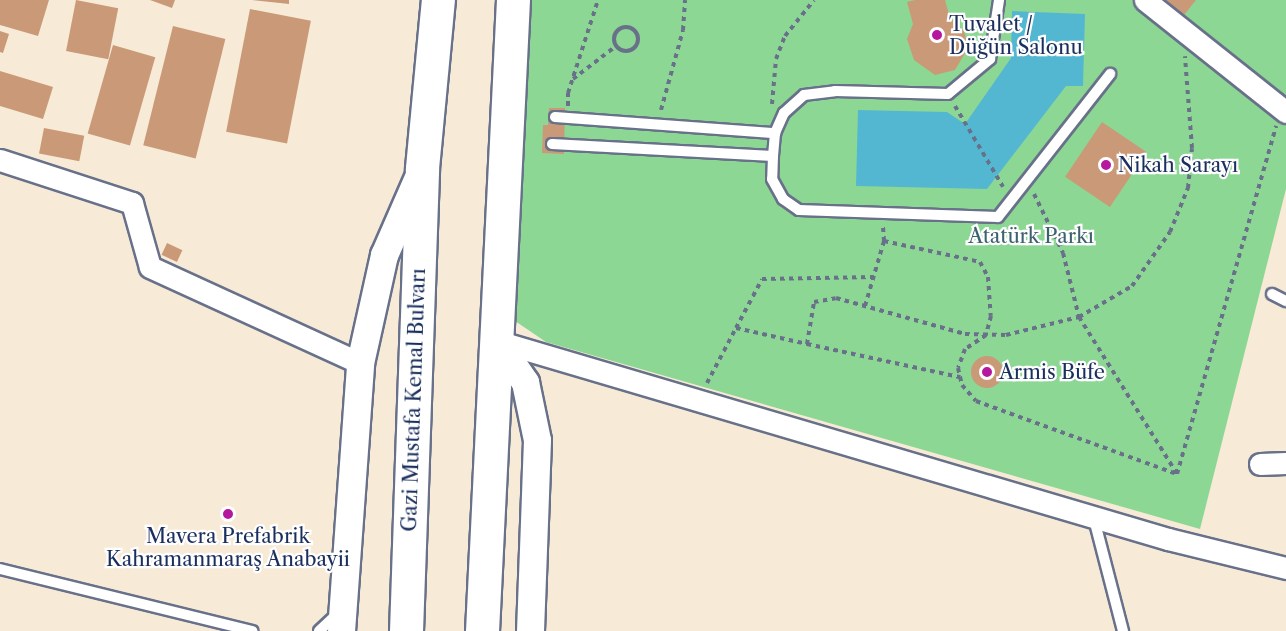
<!DOCTYPE html>
<html>
<head>
<meta charset="utf-8">
<style>
	body { margin:0 }
	#map { position:relative; width:1286px; height:631px; overflow:hidden; background:#f7ebd8; font-family:"Libre Caslon Text",serif }
	div>[style] { position:absolute }
	[style*='--x'] { left:calc(var(--x)*1px); top:calc(var(--y)*1px); width:calc(var(--w)*1px); rotate:calc(var(--a)*1deg) }
	.green>* { inset:0; background:#8dd794 }
	.water>* { inset:0; background:#54b7d2 }
	.building>* { inset:0; background:#ca9978; transform-origin:0 0 }
	.round { border-radius:50% }
	.path>* { height:4px; margin-top:-2px; transform-origin:0; background:repeating-linear-gradient(90deg,#687189 0 4.5px,transparent 0 9px) }
	.path>.ring { margin:-2px; padding:0; box-sizing:content-box; background:none; border:4px solid #687189; border-radius:50% }
	.roads { filter:drop-shadow(2px 0 #687189) drop-shadow(-2px 0 #687189) drop-shadow(0 2px #687189) drop-shadow(0 -2px #687189) }
	.service>* { height:10px; margin:-5px; padding:0 5px; transform-origin:5px; border-radius:5px; background:#fff }
	.minor>* { height:21px; margin:-10.5px; padding:0 10.5px; transform-origin:10.5px; border-radius:10.5px; background:#fff }
	.tertiary>* { height:27px; margin:-13.5px; padding:0 13.5px; transform-origin:13.5px; border-radius:13.5px; background:#fff }
	.trunk>* { height:33px; margin:-16.5px; padding:0 16.5px; transform-origin:16.5px; border-radius:16.5px; background:#fff }
	.dots>* { width:16px; height:16px; translate:-50% -50%; box-sizing:border-box; border:3px solid #fff; border-radius:50% }
	span { translate:-50% -50%; white-space:nowrap; text-align:center; line-height:1.15; -webkit-text-stroke:4.5px #fff; paint-order:stroke }
	.poi-label { font-size:20px; color:#1b2f5e }
	.left { translate:0 -50%; text-align:left }
	.park-label { font-size:20px; color:#3d616e }
	.street-label { font-size:20px; color:#1b2f5e }
</style>
</head>
<body>
<div id="map">
	<div class="green">
		<div style="clip-path:polygon(517px 0,1286px 0,1286px 189px,1200px 529px,546px 342px,506px 315px)"></div>
	</div>
	<div class="water">
		<div style="clip-path:polygon(1012px 11px,1085px 14px,1083px 86px,1066px 86px,987px 189px,856px 186px,858px 110px,947px 112px,965px 124px,1011px 58px)"></div>
	</div>
	<div class="building">
		<div style="clip-path:polygon(0 0,49px 0,38px 36px,0 25px)"></div>
		<div style="left:76px;top:0;width:43px;height:52px;rotate:11deg"></div>
		<div style="clip-path:polygon(150px 0,175px 0,172px 8px)"></div>
		<div style="clip-path:polygon(252px 0,289px 0,289px 4px)"></div>
		<div style="clip-path:polygon(915px 0,945px 0,950px 18px,964px 31px,968px 48px,955px 70px,935px 75px,914px 60px,907px 39px,913px 24px,907px 2px)"></div>
		<div style="clip-path:polygon(1156px 0,1196px 0,1181px 19px)"></div>
		<div style="left:250px;top:9px;width:62px;height:125px;rotate:11deg"></div>
		<div style="left:173px;top:26px;width:54px;height:123px;rotate:14deg"></div>
		<div style="clip-path:polygon(0 31px,9px 34px,3px 53px,0 52px)"></div>
		<div style="left:113px;top:45px;width:44px;height:92px;rotate:16deg"></div>
		<div style="clip-path:polygon(0 71px,53px 87px,43px 119px,0 106px)"></div>
		<div style="clip-path:polygon(549px 108px,565px 108px,564px 154px,542px 153px,543px 125px,548px 125px)"></div>
		<div style="left:1102px;top:122px;width:54px;height:66px;rotate:34deg"></div>
		<div style="left:44px;top:128px;width:41px;height:26px;rotate:11deg"></div>
		<div style="left:167px;top:243px;width:17px;height:13px;rotate:25deg"></div>
		<div class="round" style="left:971px;top:356px;width:32px;height:32px"></div>
	</div>
	<div class="path">
		<div class="ring" style="left:614px;top:27px;width:20px;height:20px"></div>
		<div style="--x:573;--y:79;--w:54;--a:-37.5"></div>
		<div style="--x:772;--y:104;--w:45;--a:-84.9"></div>
		<div style="--x:776;--y:59;--w:25;--a:-69"></div>
		<div style="--x:785;--y:36;--w:46;--a:-51.1"></div>
		<div style="--x:568;--y:106;--w:13;--a:-90"></div>
		<div style="--x:568;--y:93;--w:98;--a:-72.1"></div>
		<div style="--x:955;--y:106;--w:94;--a:59.3"></div>
		<div style="--x:661;--y:110;--w:83;--a:-74.6"></div>
		<div style="--x:683;--y:30;--w:30;--a:-86"></div>
		<div style="--x:1034;--y:194;--w:66;--a:63.8"></div>
		<div style="--x:1063;--y:253;--w:66;--a:76"></div>
		<div style="--x:1079;--y:317;--w:185;--a:58"></div>
		<div style="--x:884;--y:241;--w:98;--a:12.3"></div>
		<div style="--x:980;--y:262;--w:17;--a:62"></div>
		<div style="--x:988;--y:277;--w:39;--a:86"></div>
		<div style="--x:991;--y:316;--w:20;--a:105"></div>
		<div style="--x:986;--y:335;--w:25;--a:146"></div>
		<div style="--x:965;--y:349;--w:20;--a:110"></div>
		<div style="--x:958;--y:368;--w:17;--a:77"></div>
		<div style="--x:962;--y:385;--w:21;--a:49"></div>
		<div style="--x:976;--y:401;--w:214;--a:20"></div>
		<div style="--x:1177;--y:474;--w:362;--a:-74.1"></div>
		<div style="--x:865;--y:306;--w:68;--a:-73.7"></div>
		<div style="--x:884;--y:241;--w:16;--a:-94"></div>
		<div style="--x:736;--y:328;--w:55;--a:-62"></div>
		<div style="--x:762;--y:279;--w:112;--a:-1"></div>
		<div style="--x:807;--y:344;--w:157;--a:12.2"></div>
		<div style="--x:707;--y:383;--w:62;--a:-62.2"></div>
		<div style="--x:736;--y:328;--w:73;--a:12.7"></div>
		<div style="--x:807;--y:344;--w:43;--a:-80.5"></div>
		<div style="--x:814;--y:302;--w:22;--a:-10"></div>
		<div style="--x:836;--y:298;--w:134;--a:15.6"></div>
		<div style="--x:965;--y:334;--w:41;--a:1.4"></div>
		<div style="--x:1006;--y:335;--w:75;--a:-13.9"></div>
		<div style="--x:1079;--y:317;--w:61;--a:-30.3"></div>
		<div style="--x:1132;--y:286;--w:66;--a:-54.9"></div>
		<div style="--x:1170;--y:232;--w:48;--a:-67.8"></div>
		<div style="--x:1188;--y:188;--w:40;--a:-84.3"></div>
		<div style="--x:1192;--y:148;--w:92;--a:-94.4"></div>
	</div>
	<div class="roads">
		<div class="service">
			<div style="--x:555;--y:117;--w:221;--a:4.2"></div>
			<div style="--x:775;--y:133;--w:22;--a:-66"></div>
			<div style="--x:784;--y:113;--w:27;--a:-42"></div>
			<div style="--x:804;--y:95;--w:31;--a:-7"></div>
			<div style="--x:835;--y:91;--w:113;--a:1.5"></div>
			<div style="--x:948;--y:94;--w:55;--a:-39.8"></div>
			<div style="--x:990;--y:59;--w:60;--a:-81.3"></div>
			<div style="--x:552;--y:144;--w:221;--a:3.1"></div>
			<div style="--x:773;--y:156;--w:23;--a:92"></div>
			<div style="--x:772;--y:179;--w:23;--a:61"></div>
			<div style="--x:783;--y:199;--w:19;--a:35"></div>
			<div style="--x:799;--y:210;--w:199;--a:2"></div>
			<div style="--x:998;--y:217;--w:182;--a:-51.9"></div>
			<div style="--x:773;--y:156;--w:23;--a:-85"></div>
			<div style="--x:1272;--y:294;--w:16;--a:27"></div>
			<div style="--x:1093;--y:515;--w:120;--a:75.5"></div>
			<div style="--x:0;--y:569;--w:260;--a:13.8"></div>
			<div style="--x:319;--y:631;--w:26;--a:-43"></div>
		</div>
		<div class="minor">
			<div style="--x:1145;--y:0;--w:180;--a:38.5"></div>
			<div style="--x:0;--y:160;--w:139;--a:18"></div>
			<div style="--x:132;--y:203;--w:66;--a:74.3"></div>
			<div style="--x:150;--y:267;--w:231;--a:24.6"></div>
			<div style="--x:497;--y:341;--w:700;--a:16.44"></div>
			<div style="--x:1168;--y:539;--w:122;--a:13.8"></div>
			<div style="--x:1260;--y:464;--w:26;--a:-2"></div>
		</div>
		<div class="tertiary">
			<div style="--x:497;--y:341;--w:50;--a:55.7"></div>
			<div style="--x:525;--y:382;--w:59;--a:78.3"></div>
			<div style="--x:537;--y:440;--w:191;--a:92.1"></div>
			<div style="--x:341;--y:631;--w:269;--a:-85.9"></div>
			<div style="--x:360;--y:363;--w:111;--a:-77.5"></div>
			<div style="--x:384;--y:255;--w:87;--a:-66.4"></div>
		</div>
		<div class="trunk">
			<div style="--x:406;--y:631;--w:463;--a:-88"></div>
			<div style="--x:422;--y:168;--w:169;--a:-84.6"></div>
			<div style="--x:482;--y:631;--w:632;--a:-87.19"></div>
		</div>
	</div>
	<div class="dots">
		<div style="left:937px;top:35px;background:#b5179e"></div>
		<div style="left:1106px;top:165px;background:#b5179e"></div>
		<div style="left:987px;top:372px;background:#b5179e"></div>
		<div style="left:228px;top:514px;background:#b5179e"></div>
	</div>
	<div class="poi-label">
		<span class="left" style="left:949px;top:36px">Tuvalet /<br>Düğün Salonu</span>
		<span class="left" style="left:1118px;top:165px">Nikah Sarayı</span>
		<span class="left" style="left:999px;top:372px">Armis Büfe</span>
		<span style="left:228px;top:548px">Mavera Prefabrik<br>Kahramanmaraş Anabayii</span>
	</div>
	<div class="park-label">
		<span style="left:1031px;top:236px">Atatürk Parkı</span>
	</div>
	<div class="street-label">
		<span style="left:414px;top:400px;rotate:-88deg">Gazi Mustafa Kemal Bulvarı</span>
	</div>
</div>
</body>
</html>
